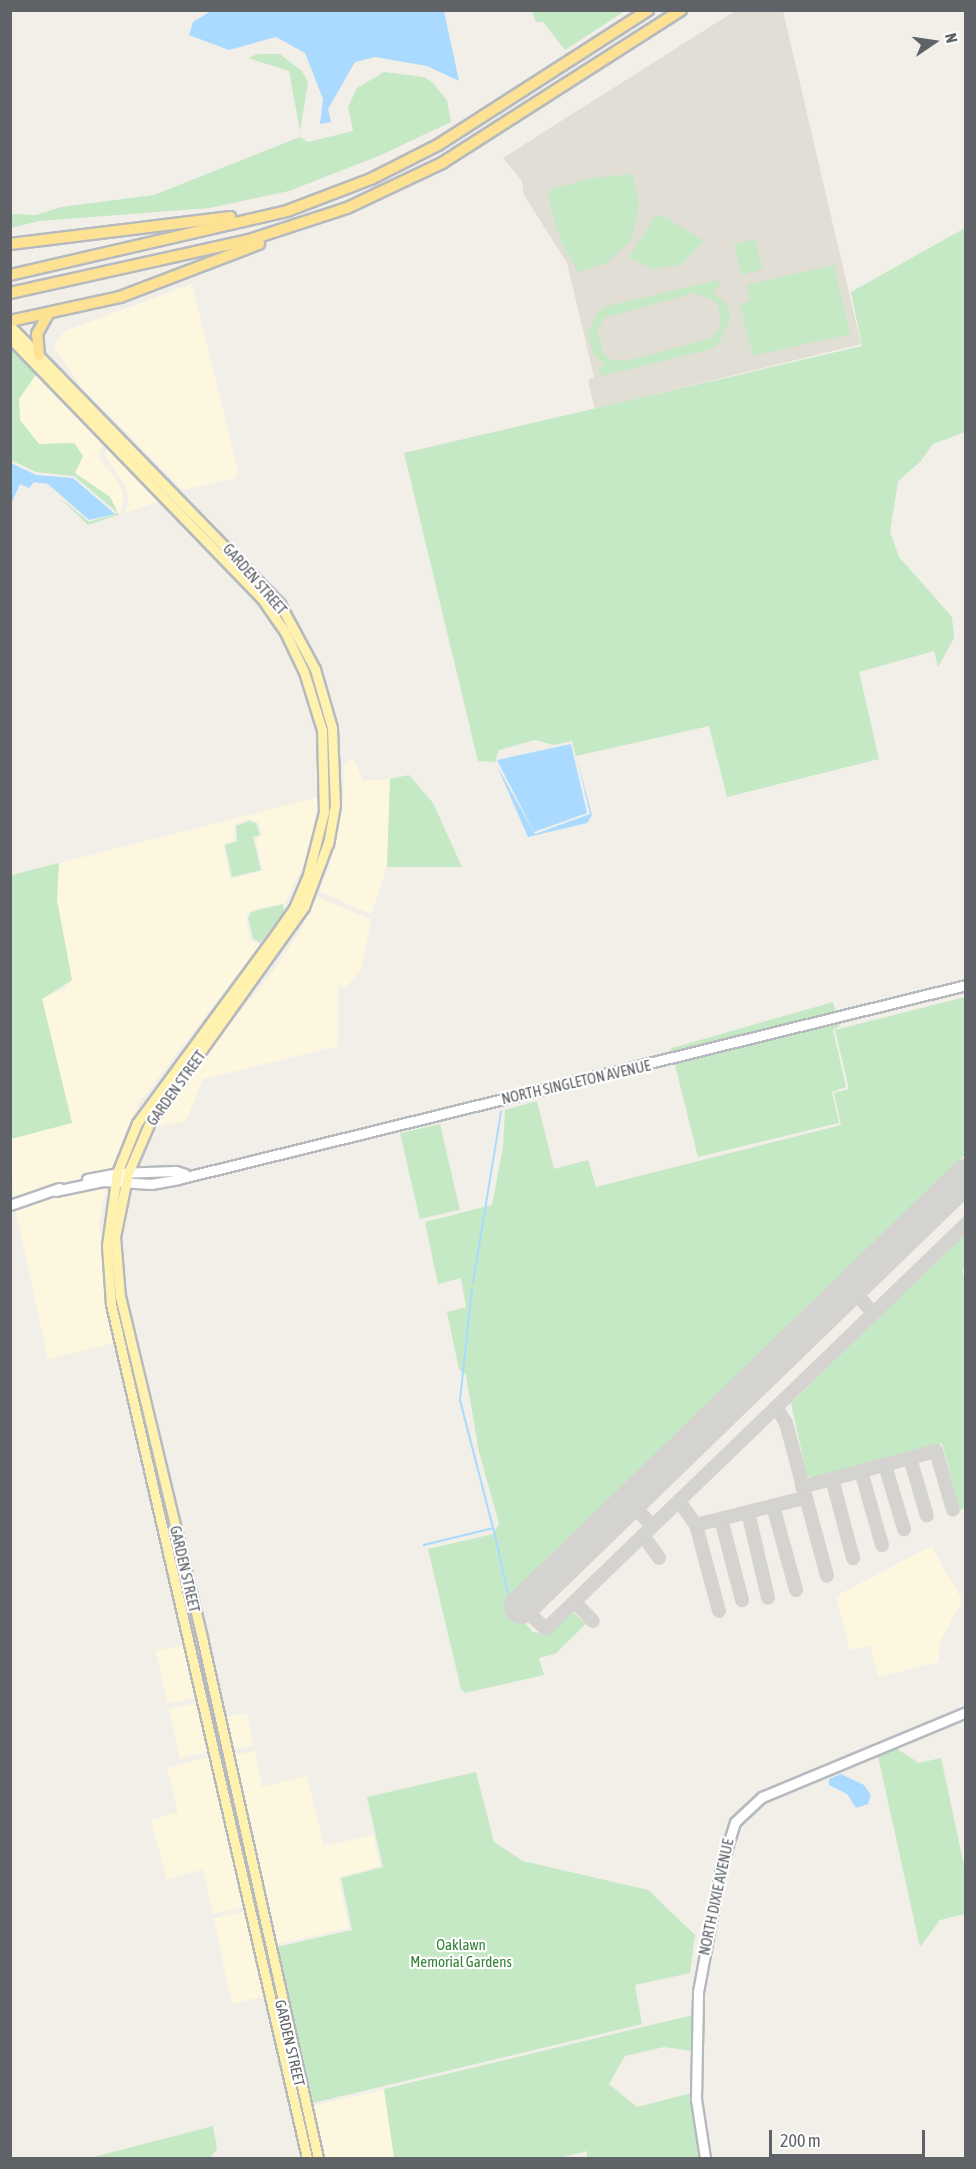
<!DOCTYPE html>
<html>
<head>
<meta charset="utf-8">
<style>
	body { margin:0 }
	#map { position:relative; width:976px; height:2169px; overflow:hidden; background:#f1efe8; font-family:"Asap Condensed",sans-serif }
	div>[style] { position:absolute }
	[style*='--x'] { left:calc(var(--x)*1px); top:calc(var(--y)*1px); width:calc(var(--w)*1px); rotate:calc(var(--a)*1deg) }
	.commercial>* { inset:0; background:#fef7e0; transform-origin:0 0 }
	.education>* { inset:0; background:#e1ded6 }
	.green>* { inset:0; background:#c5e8c5; transform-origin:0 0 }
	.water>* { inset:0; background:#aadaff }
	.stream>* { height:1.5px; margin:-0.75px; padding:0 0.75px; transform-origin:0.75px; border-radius:0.75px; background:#aadaff }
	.taxiway>* { height:14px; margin:-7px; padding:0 7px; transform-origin:7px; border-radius:7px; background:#d4d3d0 }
	.runway>* { height:34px; margin:-17px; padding:0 17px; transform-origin:17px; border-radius:17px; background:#d4d3d0 }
	.roads { filter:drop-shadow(2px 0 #b6babf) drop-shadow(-2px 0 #b6babf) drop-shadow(0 2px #b6babf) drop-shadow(0 -2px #b6babf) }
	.secondary>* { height:9px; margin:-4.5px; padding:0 4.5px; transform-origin:4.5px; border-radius:4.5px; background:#fff }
	.primary>* { height:9px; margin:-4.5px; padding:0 4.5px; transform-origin:4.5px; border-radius:4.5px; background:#fff2af }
	.highway>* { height:10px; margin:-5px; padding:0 5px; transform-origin:5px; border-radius:5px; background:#fde293 }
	span { translate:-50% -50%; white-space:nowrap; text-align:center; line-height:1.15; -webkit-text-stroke:4.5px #fff; paint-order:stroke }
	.street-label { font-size:15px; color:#5f6368 }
	.park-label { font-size:15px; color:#348238 }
	.frame { position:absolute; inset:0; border:12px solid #5f6368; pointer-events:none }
	.north { position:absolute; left:904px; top:12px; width:60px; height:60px; -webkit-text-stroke:4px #fff; paint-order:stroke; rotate:77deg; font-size:16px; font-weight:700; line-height:24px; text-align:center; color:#5f6368 }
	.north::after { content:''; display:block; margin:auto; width:21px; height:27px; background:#5f6368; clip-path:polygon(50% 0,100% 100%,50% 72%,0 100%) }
	.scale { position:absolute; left:769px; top:2130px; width:156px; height:27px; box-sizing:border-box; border:3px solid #5f6368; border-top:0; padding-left:8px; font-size:18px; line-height:21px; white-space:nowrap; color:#5f6368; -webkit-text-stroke:4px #fff; paint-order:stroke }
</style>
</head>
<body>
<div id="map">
	<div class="commercial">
		<div style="clip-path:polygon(192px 284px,238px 471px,236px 478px,183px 490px,81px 387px,54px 346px,65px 331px)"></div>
		<div style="clip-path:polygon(37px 373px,103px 439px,99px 458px,121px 487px,123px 502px,119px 515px,110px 497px,75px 473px,74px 443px,39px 444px,19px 420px,19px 399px)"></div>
		<div style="clip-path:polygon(108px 444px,161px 501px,125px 513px,129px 502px,126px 486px,105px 456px)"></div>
		<div style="clip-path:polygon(354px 758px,363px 781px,390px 779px,387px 867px,371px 914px,319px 891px,329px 867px,343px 808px,344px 765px)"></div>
		<div style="clip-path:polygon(evenodd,319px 797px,308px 855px,285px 903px,251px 910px,246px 916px,250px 940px,260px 945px,138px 1104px,110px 1173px,89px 1175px,14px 1202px,10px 1139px,72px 1122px,42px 999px,66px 988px,72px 980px,57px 900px,59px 863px,319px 797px,249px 819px,259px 823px,262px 835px,256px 839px,263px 871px,230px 879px,223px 844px,234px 840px,235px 824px,249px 819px)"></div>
		<div style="clip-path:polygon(316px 896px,371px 920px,361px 970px,348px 985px,338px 988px,338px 1046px,203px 1079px,186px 1121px,154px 1127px,179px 1086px,272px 973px,302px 928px)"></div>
		<div style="clip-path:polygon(107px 1183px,99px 1223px,114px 1343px,48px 1359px,15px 1207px)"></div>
		<div style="clip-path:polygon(931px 1546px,962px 1600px,939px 1644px,939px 1662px,878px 1677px,870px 1645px,850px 1650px,836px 1596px)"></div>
		<div style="left:187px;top:1644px;width:54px;height:32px;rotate:77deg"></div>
		<div style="left:201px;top:1702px;width:50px;height:33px;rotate:77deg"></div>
		<div style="left:247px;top:1713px;width:33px;height:22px;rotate:79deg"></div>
		<div style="clip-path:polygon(255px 1751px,262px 1787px,307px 1776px,324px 1846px,373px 1835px,380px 1866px,338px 1877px,349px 1928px,276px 1944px,235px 1755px)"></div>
		<div style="clip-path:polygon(213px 1756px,247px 1906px,213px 1914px,203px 1869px,167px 1880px,151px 1820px,178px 1812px,167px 1768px)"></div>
		<div style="left:248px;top:1911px;width:87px;height:35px;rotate:78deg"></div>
		<div style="clip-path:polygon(384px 2090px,394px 2158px,324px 2158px,312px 2106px)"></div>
	</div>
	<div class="education">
		<div style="clip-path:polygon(735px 11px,783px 11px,861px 344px,595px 409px,589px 386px,589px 379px,594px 377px,567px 263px,524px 195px,522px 181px,503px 158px)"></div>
	</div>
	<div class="green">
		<div style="clip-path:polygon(532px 11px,532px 10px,625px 11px,565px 50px,543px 22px,536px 22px)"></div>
		<div style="clip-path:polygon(257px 54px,280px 54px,302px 71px,308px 82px,300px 131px,289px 71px,248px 58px)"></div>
		<div style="clip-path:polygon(384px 72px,424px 77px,432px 82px,447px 100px,451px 122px,381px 155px,289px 191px,210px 208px,39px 221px,11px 228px,11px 214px,36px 215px,61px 207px,154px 195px,300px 137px,308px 142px,353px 131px,348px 107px,357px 88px)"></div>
		<div style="clip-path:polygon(632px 174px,639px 203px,632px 240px,606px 263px,578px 272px,561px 242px,548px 195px,550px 189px,593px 178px)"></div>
		<div style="clip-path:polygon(662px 215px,704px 241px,681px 265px,652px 269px,629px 258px,655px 216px)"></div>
		<div style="clip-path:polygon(965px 228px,965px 432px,933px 444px,920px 462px,898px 481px,890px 532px,899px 557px,952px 617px,954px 638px,938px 667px,934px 651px,859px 672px,879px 759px,727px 797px,709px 726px,576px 756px,572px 741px,554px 745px,535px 740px,499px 750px,495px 762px,478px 761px,404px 453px,862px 346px,851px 292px)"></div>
		<div style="left:755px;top:239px;width:31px;height:22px;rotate:75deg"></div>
		<div style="clip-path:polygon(834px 265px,850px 334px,753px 356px,740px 304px,750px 301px,746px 285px)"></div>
		<div style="clip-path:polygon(evenodd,718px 280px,720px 287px,712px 290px,726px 304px,730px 318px,720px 342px,711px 349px,601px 376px,599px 368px,605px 365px,593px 354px,588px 334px,597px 313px,608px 306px,718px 280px,694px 293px,714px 300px,719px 309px,720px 328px,712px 338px,626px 361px,612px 360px,603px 353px,597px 333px,604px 318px,694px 293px)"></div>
		<div style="clip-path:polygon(11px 347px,37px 373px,19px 399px,20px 420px,39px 444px,74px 443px,83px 456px,75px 473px,110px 497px,119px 515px,118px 515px,88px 525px,59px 497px,89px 522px,118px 513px,74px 476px,36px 472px,11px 460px)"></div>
		<div style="clip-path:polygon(409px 775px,433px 803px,462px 867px,387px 867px,390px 779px)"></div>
		<div style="clip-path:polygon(249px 821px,256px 823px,260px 835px,253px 837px,261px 870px,232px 877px,225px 845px,237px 841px,236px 826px)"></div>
		<div style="clip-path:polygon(59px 863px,57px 900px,72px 980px,42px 999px,72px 1123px,11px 1139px,11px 869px,12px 875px)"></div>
		<div style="clip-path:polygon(283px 904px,284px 912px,260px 943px,253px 938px,248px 918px,251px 912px)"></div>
		<div style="clip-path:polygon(965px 997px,965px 1155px,507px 1604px,533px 1632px,547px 1634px,573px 1612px,586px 1624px,555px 1654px,539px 1658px,544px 1675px,465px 1693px,461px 1689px,428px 1549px,493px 1534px,499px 1523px,479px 1452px,466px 1375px,459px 1369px,447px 1312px,466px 1307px,461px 1278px,438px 1284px,425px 1222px,492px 1205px,503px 1147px,505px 1110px,537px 1101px,554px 1169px,588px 1160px,596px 1187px,841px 1125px,834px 1093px,849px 1089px,835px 1030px)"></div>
		<div style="left:833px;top:1002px;width:15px;height:169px;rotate:74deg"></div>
		<div style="clip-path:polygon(839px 1021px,840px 1026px,833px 1030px,846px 1087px,832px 1092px,839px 1123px,698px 1157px,674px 1061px)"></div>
		<div style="left:440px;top:1124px;width:88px;height:41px;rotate:77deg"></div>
		<div style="clip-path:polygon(965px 1233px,965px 1269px,962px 1270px,966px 1281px,965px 1507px,960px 1510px,942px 1443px,812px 1479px,807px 1476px,791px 1403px)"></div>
		<div style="clip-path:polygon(894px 1747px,919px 1763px,941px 1758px,965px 1870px,965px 1914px,940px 1920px,920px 1947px,878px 1756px)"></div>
		<div style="clip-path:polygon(476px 1772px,494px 1842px,523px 1861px,648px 1890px,695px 1935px,690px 1973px,635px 1985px,642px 2024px,313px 2103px,276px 1947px,352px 1930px,341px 1878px,383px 1867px,367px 1797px)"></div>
		<div style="clip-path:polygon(693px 2015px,692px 2051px,664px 2047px,625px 2056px,609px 2084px,637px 2107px,692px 2093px,701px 2158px,587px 2158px,587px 2151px,559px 2158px,394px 2158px,384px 2089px)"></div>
		<div style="clip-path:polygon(213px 2126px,217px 2149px,210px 2158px,90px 2158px)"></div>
	</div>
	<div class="water">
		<div style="clip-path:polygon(211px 11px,444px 11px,459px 81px,427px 66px,375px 57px,355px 62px,328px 109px,331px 122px,320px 124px,323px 99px,305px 53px,276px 37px,229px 50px,189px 35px,193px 22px)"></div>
		<div style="clip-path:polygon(11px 463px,36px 475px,73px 478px,115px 514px,89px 520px,48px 484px,34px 482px,29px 488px,20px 484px,11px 504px)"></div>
		<div style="clip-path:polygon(571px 744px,587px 813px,534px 832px,497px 760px)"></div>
		<div style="clip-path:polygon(576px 755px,592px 815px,587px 823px,528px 837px,497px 766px,535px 834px,590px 814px)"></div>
		<div style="clip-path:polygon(841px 1774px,864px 1785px,871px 1795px,868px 1804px,856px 1808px,847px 1794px,829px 1785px,829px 1779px)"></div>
	</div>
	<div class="stream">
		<div style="--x:473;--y:1283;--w:173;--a:-80.7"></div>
		<div style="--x:494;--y:1529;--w:65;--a:77.5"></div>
		<div style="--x:424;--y:1545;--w:71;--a:-13.8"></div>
		<div style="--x:493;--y:1528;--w:132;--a:-104.5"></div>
		<div style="--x:460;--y:1400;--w:111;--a:-83.8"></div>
	</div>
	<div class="taxiway">
		<div style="--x:851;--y:1287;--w:34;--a:50"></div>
		<div style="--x:776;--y:1407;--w:19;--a:58"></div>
		<div style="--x:786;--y:1423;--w:158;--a:75"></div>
		<div style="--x:910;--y:1458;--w:60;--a:73.7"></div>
		<div style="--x:885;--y:1465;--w:67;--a:73.5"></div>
		<div style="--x:861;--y:1471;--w:77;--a:74.2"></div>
		<div style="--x:832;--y:1479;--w:82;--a:75.1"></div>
		<div style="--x:802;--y:1487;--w:139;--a:-15"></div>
		<div style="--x:936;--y:1451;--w:61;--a:73.9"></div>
		<div style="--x:679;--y:1501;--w:29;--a:55"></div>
		<div style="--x:696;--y:1525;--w:89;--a:75"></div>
		<div style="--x:630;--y:1502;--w:33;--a:47"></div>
		<div style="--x:773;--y:1506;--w:87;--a:74.7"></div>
		<div style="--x:748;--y:1512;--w:88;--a:76.9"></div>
		<div style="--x:721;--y:1519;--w:84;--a:75.5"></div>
		<div style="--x:696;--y:1525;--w:111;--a:-14"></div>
		<div style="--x:643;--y:1535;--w:28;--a:55"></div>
		<div style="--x:575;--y:1602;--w:26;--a:47"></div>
		<div style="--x:521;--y:1607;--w:33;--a:41"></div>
		<div style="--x:546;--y:1629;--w:583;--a:-43.96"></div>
	</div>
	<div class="runway">
		<div style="--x:521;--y:1607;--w:620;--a:-44.08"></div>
	</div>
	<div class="roads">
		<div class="secondary">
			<div style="--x:87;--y:1179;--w:31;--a:-11"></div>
			<div style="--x:117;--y:1173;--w:59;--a:-1.9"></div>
			<div style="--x:176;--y:1171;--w:9;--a:18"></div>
			<div style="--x:55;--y:1191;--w:49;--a:-11.8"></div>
			<div style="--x:103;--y:1181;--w:48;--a:3.6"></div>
			<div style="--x:151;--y:1184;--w:27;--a:-10"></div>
			<div style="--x:178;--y:1179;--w:812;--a:-13.83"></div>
			<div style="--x:10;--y:1205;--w:52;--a:-19.1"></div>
			<div style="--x:705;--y:2158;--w:60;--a:-98.7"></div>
			<div style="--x:696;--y:2099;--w:107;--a:-88.9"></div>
			<div style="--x:698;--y:1992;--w:127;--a:-79.6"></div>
			<div style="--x:721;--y:1867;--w:47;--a:-72.7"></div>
			<div style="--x:735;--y:1822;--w:37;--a:-43"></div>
			<div style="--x:762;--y:1797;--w:221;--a:-22.6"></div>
		</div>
		<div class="primary">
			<div style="--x:10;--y:326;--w:388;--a:45.8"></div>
			<div style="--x:280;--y:604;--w:74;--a:61.7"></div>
			<div style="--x:315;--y:669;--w:61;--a:73.9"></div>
			<div style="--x:332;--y:728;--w:77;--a:87.8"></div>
			<div style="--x:335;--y:805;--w:39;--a:100"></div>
			<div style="--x:328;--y:843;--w:68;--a:110.6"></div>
			<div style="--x:304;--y:907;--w:264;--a:125.6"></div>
			<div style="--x:150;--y:1122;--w:56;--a:113.3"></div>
			<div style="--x:128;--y:1173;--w:65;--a:101.5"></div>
			<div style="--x:115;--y:1237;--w:59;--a:85.2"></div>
			<div style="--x:120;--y:1296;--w:352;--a:76.5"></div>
			<div style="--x:202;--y:1638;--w:533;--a:77.42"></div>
			<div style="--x:10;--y:338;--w:363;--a:46"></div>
			<div style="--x:262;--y:599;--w:40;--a:55.1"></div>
			<div style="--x:285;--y:632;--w:44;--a:64.6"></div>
			<div style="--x:304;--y:672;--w:61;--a:72.8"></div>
			<div style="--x:322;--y:730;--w:82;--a:88.6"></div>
			<div style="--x:324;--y:812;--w:65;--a:104.3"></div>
			<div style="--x:308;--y:875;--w:36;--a:113"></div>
			<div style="--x:294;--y:908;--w:42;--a:125.2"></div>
			<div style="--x:270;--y:942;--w:225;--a:126.3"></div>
			<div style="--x:137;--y:1123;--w:54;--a:111.8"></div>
			<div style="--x:117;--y:1173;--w:73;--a:97.9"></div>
			<div style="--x:107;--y:1245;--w:59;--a:86.1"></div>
			<div style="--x:111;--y:1304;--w:876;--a:77.07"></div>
		</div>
		<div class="highway">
			<div style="--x:10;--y:244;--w:222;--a:-7"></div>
			<div style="--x:10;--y:275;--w:284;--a:-13"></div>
			<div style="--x:287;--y:211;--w:90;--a:-20.9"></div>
			<div style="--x:371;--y:179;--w:75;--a:-26.9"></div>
			<div style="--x:438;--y:145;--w:250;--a:-32.7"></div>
			<div style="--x:10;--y:293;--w:245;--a:-12.5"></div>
			<div style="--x:249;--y:240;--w:103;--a:-18.1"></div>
			<div style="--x:347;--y:208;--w:105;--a:-25.3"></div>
			<div style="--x:442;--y:163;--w:284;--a:-32.6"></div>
			<div style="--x:10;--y:321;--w:113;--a:-12.3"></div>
			<div style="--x:120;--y:297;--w:149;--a:-20.9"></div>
			<div style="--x:39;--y:355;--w:21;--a:-95"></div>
			<div style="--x:37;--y:334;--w:23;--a:-61"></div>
		</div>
	</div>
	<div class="street-label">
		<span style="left:255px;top:579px;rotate:49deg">GARDEN STREET</span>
		<span style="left:576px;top:1082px;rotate:-13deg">NORTH SINGLETON AVENUE</span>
		<span style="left:176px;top:1088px;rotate:-54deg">GARDEN STREET</span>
		<span style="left:185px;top:1569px;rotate:77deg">GARDEN STREET</span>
		<span style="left:716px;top:1897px;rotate:-78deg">NORTH DIXIE AVENUE</span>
		<span style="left:290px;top:2043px;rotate:77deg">GARDEN STREET</span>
	</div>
	<div class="park-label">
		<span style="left:461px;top:1953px">Oaklawn<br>Memorial Gardens</span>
	</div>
	<div class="frame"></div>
	<div class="north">N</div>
	<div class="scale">200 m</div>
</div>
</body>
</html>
